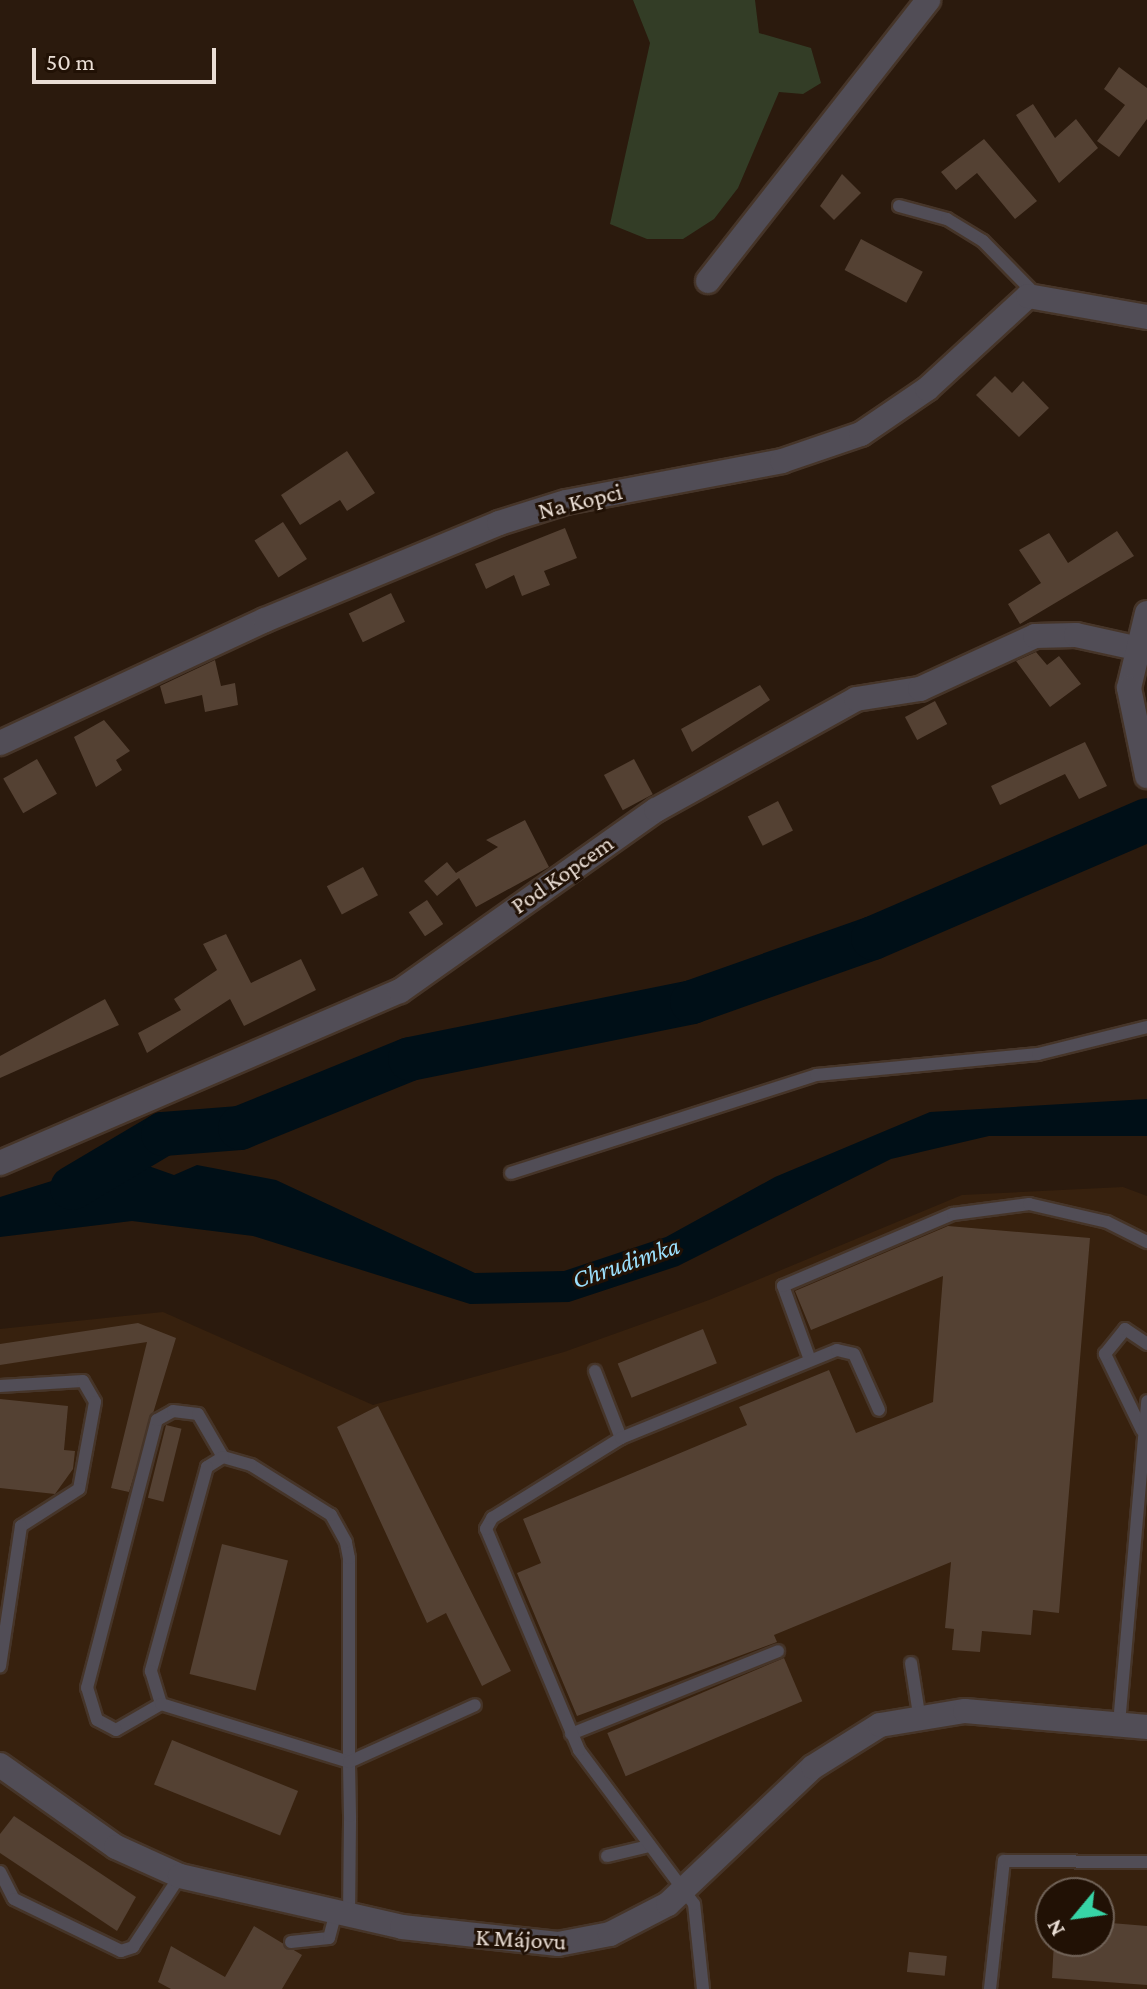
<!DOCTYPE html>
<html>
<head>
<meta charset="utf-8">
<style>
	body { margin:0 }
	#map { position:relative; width:1147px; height:1989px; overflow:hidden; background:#2b1a0d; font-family:"Crimson Pro",serif }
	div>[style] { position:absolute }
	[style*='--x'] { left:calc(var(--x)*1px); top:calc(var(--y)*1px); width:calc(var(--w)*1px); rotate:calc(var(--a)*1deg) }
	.built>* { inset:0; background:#37210e }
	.green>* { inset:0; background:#333d26 }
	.water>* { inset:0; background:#000f17 }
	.river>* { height:44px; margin:-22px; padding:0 22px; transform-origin:22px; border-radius:22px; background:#000f17 }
	.building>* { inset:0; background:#544133; transform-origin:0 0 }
	.roads { filter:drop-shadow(2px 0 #463529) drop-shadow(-2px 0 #463529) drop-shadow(0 2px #463529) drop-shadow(0 -2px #463529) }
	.service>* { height:12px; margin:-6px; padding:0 6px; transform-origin:6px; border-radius:6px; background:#514d56 }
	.minor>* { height:24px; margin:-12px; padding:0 12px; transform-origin:12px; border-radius:12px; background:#514d56 }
	.tertiary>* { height:24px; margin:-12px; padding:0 12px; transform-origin:12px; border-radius:12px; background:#514d56 }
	span { translate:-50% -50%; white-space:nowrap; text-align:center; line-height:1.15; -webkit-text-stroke:6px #211105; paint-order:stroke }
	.street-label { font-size:24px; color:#eaded5 }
	.water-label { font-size:26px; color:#9bdffc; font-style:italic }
	.north { position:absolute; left:1035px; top:1877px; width:80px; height:80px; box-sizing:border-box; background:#211105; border:2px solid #716358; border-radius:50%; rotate:241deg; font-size:22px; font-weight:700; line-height:32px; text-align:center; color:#eaded5 }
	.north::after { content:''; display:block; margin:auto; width:28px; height:36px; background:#37d4a6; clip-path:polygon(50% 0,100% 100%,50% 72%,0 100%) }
	.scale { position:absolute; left:32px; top:48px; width:184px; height:36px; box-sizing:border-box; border:4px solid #eaded5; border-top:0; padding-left:10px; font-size:24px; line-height:28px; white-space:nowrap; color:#eaded5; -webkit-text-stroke:6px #211105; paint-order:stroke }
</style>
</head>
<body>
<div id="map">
	<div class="built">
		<div style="clip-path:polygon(evenodd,1123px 1187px,1147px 1196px,1147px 1989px,0 1989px,0 1329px,163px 1312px,373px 1405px,564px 1352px,709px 1300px,962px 1195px,1123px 1187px,1051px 1893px,1099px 1893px,1099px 1941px,1051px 1941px,1051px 1893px)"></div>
	</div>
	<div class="green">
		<div style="clip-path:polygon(633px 0,755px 0,759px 33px,811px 48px,821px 83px,803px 94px,779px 92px,738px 188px,714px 219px,683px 239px,647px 239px,610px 224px,650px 43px)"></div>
	</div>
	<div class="water">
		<div style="clip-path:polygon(1147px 1099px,1147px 1136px,989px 1136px,891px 1159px,678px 1266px,569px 1302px,470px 1304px,253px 1236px,132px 1221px,0 1237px,0 1197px,126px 1158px,174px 1175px,197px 1165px,276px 1180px,475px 1273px,564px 1271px,666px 1237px,775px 1177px,930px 1112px)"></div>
	</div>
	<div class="river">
		<div style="--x:72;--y:1188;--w:106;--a:-30.7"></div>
		<div style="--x:163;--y:1134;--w:77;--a:-4.5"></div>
		<div style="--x:240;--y:1128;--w:183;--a:-22.1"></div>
		<div style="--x:410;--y:1059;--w:288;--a:-11.4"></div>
		<div style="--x:692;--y:1002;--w:192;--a:-19.5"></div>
		<div style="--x:873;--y:938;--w:298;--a:-23.3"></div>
	</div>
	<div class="building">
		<div style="clip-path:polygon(1119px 67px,1147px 88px,1147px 119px,1119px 157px,1097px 141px,1125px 105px,1104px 89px)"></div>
		<div style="clip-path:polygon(1033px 104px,1055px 138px,1076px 119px,1098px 148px,1059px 183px,1016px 115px)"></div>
		<div style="clip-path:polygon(984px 139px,1037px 201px,1015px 219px,977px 173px,956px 190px,941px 172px)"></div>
		<div style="clip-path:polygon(842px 174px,861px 193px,834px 220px,820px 206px)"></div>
		<div style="left:861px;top:239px;width:70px;height:35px;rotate:28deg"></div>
		<div style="clip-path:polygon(995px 376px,1012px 393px,1023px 381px,1049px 408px,1019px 437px,976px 395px)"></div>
		<div style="clip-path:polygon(347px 451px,375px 493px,347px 511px,340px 500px,300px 525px,281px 495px)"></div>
		<div style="left:283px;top:522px;width:44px;height:34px;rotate:57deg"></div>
		<div style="clip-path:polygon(565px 528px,577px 558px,544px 571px,550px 585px,522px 596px,514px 575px,486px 589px,475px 564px)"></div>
		<div style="clip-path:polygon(1117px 531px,1134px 556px,1020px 624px,1008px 604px,1041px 583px,1019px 550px,1049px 533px,1068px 563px)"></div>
		<div style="left:391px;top:593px;width:32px;height:47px;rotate:64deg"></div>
		<div style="clip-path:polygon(1036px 652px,1047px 665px,1059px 656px,1081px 684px,1050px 707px,1016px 661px)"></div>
		<div style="clip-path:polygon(215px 660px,221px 686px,235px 683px,238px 705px,205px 712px,202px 695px,165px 704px,160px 686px)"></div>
		<div style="clip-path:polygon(760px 685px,770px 700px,692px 752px,681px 729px)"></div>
		<div style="left:935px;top:701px;width:26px;height:34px;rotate:62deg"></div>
		<div style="clip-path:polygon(104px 720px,130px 751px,116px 760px,122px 770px,96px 787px,74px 737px)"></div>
		<div style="clip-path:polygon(1085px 742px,1107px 786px,1079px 799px,1065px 774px,1000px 805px,991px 786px)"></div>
		<div style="left:37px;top:759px;width:40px;height:39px;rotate:60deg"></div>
		<div style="left:634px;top:759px;width:40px;height:34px;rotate:62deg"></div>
		<div style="left:778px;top:801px;width:33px;height:34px;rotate:63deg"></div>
		<div style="clip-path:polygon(525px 820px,549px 867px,476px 907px,459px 878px,437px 896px,424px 881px,447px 862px,456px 873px,498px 847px,486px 840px)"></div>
		<div style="left:363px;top:867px;width:32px;height:41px;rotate:62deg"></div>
		<div style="left:427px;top:900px;width:29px;height:22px;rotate:56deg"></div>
		<div style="clip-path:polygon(226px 934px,251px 983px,301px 959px,316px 990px,244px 1026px,230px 999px,147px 1053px,138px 1033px,181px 1010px,174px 999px,217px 970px,203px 944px)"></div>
		<div style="clip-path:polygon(105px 999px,119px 1025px,0 1078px,0 1056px)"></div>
		<div style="clip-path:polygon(948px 1226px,1090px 1238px,1059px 1613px,1033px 1610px,1031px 1635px,982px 1631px,980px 1652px,952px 1650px,954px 1629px,945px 1628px,951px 1562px,774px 1635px,777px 1642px,577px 1716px,517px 1573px,541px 1563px,523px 1519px,747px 1425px,739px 1407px,829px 1370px,856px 1433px,933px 1402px,943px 1276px,811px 1330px,795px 1291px)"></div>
		<div style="clip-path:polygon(138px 1323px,176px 1338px,129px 1492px,111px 1488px,147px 1342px,0 1365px,0 1344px)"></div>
		<div style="left:703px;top:1329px;width:37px;height:92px;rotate:68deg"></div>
		<div style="clip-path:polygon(0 1399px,68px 1406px,64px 1450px,75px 1451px,73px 1469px,55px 1494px,0 1488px)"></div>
		<div style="clip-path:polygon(378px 1406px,511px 1671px,482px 1686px,446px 1613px,427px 1623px,337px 1427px)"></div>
		<div style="left:166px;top:1425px;width:16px;height:75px;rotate:14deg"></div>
		<div style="left:222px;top:1544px;width:68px;height:134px;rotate:14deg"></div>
		<div style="left:784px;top:1658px;width:47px;height:192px;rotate:67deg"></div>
		<div style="left:172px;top:1740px;width:136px;height:48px;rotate:22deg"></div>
		<div style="clip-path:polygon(14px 1816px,136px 1897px,117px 1931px,0 1853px,0 1834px)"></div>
		<div style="clip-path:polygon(1099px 1922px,1147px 1926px,1147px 1985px,1052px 1978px,1054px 1941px,1099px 1941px)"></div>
		<div style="clip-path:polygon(254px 1926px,302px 1955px,282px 1989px,171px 1989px,158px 1982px,171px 1946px,225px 1977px)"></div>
		<div style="left:909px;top:1952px;width:38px;height:20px;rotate:6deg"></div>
	</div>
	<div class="roads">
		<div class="service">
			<div style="--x:899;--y:206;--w:50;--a:15.2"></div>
			<div style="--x:947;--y:219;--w:42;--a:31.4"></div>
			<div style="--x:983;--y:241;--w:76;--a:45.5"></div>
			<div style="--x:511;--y:1173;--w:320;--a:-17.8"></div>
			<div style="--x:816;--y:1075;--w:223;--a:-5.4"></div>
			<div style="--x:1038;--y:1054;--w:112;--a:-13.9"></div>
			<div style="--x:810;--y:1360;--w:79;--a:-110"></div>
			<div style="--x:783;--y:1286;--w:185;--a:-23"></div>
			<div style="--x:953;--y:1214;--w:77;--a:-7.5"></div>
			<div style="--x:1029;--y:1204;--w:80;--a:13"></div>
			<div style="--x:1107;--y:1222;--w:45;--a:26.6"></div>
			<div style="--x:595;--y:1371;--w:72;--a:68.8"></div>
			<div style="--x:0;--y:1386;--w:83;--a:-3.4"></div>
			<div style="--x:83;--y:1381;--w:24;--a:60"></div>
			<div style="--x:95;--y:1402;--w:88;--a:100.4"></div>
			<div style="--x:79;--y:1489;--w:69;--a:147.5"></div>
			<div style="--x:21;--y:1526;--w:142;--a:98.5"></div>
			<div style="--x:1142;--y:1430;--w:85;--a:-116"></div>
			<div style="--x:1105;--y:1354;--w:32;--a:-51"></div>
			<div style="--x:1125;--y:1329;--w:27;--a:34"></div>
			<div style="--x:911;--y:1663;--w:52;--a:81.1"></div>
			<div style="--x:161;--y:1704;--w:52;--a:150"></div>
			<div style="--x:116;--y:1730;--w:21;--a:-152"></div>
			<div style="--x:97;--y:1720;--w:34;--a:-107"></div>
			<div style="--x:87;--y:1688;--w:277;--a:-75.4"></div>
			<div style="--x:157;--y:1420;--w:18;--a:-29"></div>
			<div style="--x:173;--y:1411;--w:25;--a:7"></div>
			<div style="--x:198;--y:1414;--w:50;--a:59.8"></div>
			<div style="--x:1119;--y:1724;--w:324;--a:-85"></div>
			<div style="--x:571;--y:1734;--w:223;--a:-21.8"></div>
			<div style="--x:607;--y:1856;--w:43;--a:-13.4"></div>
			<div style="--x:0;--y:1872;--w:30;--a:63"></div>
			<div style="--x:14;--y:1899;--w:119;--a:25.9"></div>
			<div style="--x:121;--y:1951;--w:13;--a:-18"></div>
			<div style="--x:133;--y:1947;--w:85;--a:-56.5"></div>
			<div style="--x:349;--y:1917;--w:101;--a:-89.4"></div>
			<div style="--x:350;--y:1816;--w:54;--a:-91.1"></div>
			<div style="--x:349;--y:1762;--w:204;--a:-90"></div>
			<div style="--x:349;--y:1558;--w:16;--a:-101"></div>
			<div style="--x:346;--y:1542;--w:31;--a:-119"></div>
			<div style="--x:331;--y:1515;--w:94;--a:-148"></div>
			<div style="--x:251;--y:1465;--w:29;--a:-164"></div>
			<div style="--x:223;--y:1457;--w:19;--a:148"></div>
			<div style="--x:207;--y:1467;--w:212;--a:105.4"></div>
			<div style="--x:151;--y:1671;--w:34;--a:73"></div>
			<div style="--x:161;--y:1704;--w:197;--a:17.1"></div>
			<div style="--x:349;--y:1762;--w:138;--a:-24.3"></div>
			<div style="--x:291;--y:1942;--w:38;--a:-6"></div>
			<div style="--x:329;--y:1938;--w:24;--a:-75"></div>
			<div style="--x:703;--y:1989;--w:85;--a:-96"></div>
			<div style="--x:694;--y:1904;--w:192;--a:-126.8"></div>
			<div style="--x:579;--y:1750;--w:240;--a:-112.8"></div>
			<div style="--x:486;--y:1529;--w:13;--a:-61"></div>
			<div style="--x:492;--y:1518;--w:152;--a:-31.8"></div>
			<div style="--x:621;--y:1438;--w:233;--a:-22.2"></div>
			<div style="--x:837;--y:1350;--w:17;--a:13"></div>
			<div style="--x:854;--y:1354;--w:61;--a:65.9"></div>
			<div style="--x:990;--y:1989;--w:129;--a:-83.8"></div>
			<div style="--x:1004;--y:1861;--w:143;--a:0.4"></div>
		</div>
		<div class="minor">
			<div style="--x:708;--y:281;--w:357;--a:-51.9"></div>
			<div style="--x:0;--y:743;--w:292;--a:-24.9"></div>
			<div style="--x:265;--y:620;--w:253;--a:-22.5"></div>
			<div style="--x:499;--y:523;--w:70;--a:-17.4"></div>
			<div style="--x:566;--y:502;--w:220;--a:-10.7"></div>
			<div style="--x:782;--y:461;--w:83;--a:-18.9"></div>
			<div style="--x:861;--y:434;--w:80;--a:-34.3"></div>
			<div style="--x:927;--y:389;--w:137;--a:-42.6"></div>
			<div style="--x:1028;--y:296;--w:121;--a:10"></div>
			<div style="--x:0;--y:1163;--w:435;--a:-23.3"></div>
			<div style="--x:400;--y:991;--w:314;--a:-35.3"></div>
			<div style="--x:656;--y:810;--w:229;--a:-29"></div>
			<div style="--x:856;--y:699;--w:65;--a:-8.9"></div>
			<div style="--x:920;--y:689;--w:127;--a:-24.7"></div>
			<div style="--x:1035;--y:636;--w:41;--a:-1.4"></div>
			<div style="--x:1076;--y:635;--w:60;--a:12.4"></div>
			<div style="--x:0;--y:1765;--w:142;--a:35.3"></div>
			<div style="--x:116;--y:1847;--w:70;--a:24.4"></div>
			<div style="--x:180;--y:1876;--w:228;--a:12.9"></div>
			<div style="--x:402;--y:1927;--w:157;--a:6.2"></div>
			<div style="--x:558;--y:1944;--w:53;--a:-10.9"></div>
			<div style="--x:610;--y:1934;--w:65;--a:-27.3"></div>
			<div style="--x:668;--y:1904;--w:199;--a:-43.4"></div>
			<div style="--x:813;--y:1767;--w:79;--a:-32.1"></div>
			<div style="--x:880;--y:1725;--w:86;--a:-9.4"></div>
			<div style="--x:965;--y:1711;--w:183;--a:5"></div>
		</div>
		<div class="tertiary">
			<div style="--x:1147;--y:613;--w:77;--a:103.5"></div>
			<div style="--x:1129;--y:688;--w:90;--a:78.4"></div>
		</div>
	</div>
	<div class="street-label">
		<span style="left:580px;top:501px;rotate:-14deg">Na Kopci</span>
		<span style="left:562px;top:874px;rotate:-35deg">Pod Kopcem</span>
		<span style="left:521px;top:1939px;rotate:3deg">K Májovu</span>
	</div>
	<div class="water-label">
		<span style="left:626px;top:1263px;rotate:-19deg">Chrudimka</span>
	</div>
	<div class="north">N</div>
	<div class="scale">50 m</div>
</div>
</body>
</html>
